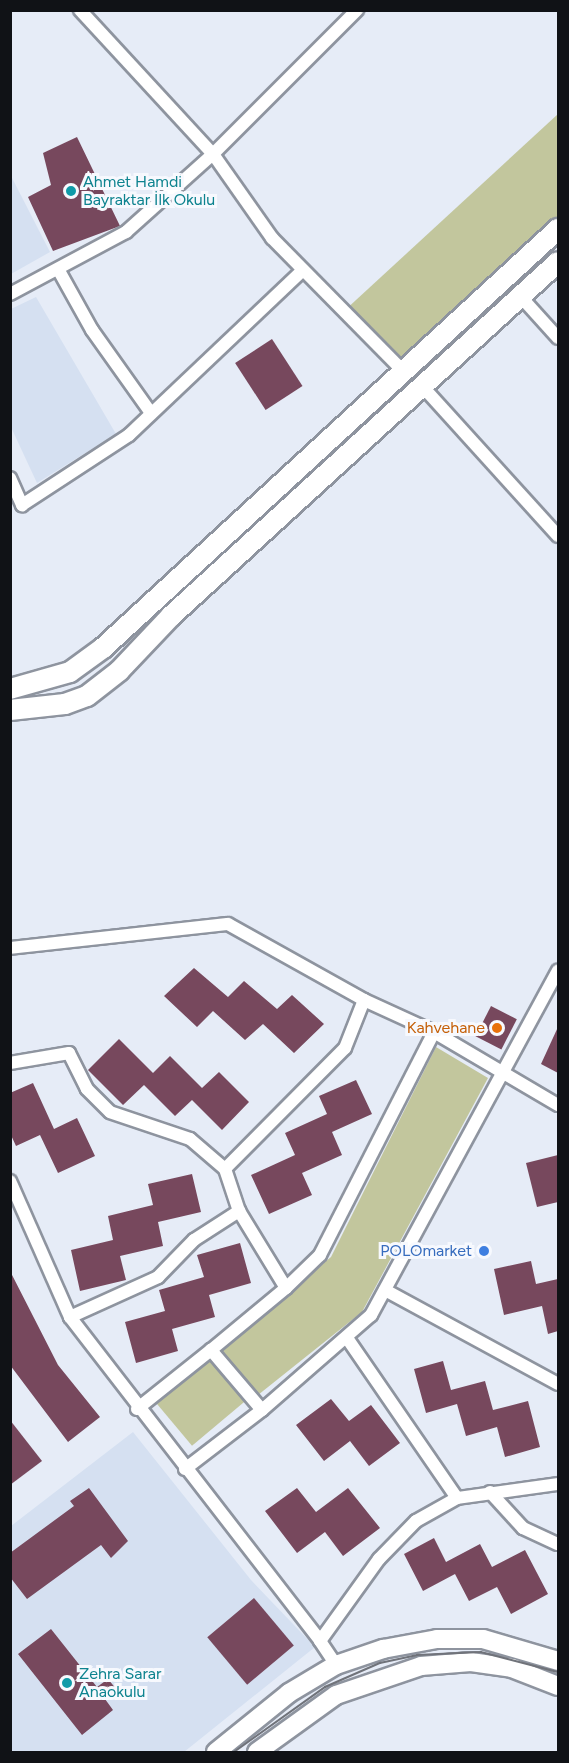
<!DOCTYPE html>
<html>
<head>
<meta charset="utf-8">
<style>
	body { margin:0 }
	#map { position:relative; width:569px; height:1763px; overflow:hidden; background:#e6ecf7; font-family:Figtree,sans-serif }
	div>[style] { position:absolute }
	[style*='--x'] { left:calc(var(--x)*1px); top:calc(var(--y)*1px); width:calc(var(--w)*1px); rotate:calc(var(--a)*1deg) }
	.built>* { inset:0; background:#d5e0f1 }
	.green>* { inset:0; background:#c2c69d; transform-origin:0 0 }
	.building>* { inset:0; background:#77485d; transform-origin:0 0 }
	.roads { filter:drop-shadow(2px 0 #8e949f) drop-shadow(-2px 0 #8e949f) drop-shadow(0 2px #8e949f) drop-shadow(0 -2px #8e949f) }
	.minor>* { height:12px; margin:-6px; padding:0 6px; transform-origin:6px; border-radius:6px; background:#fff }
	.secondary>* { height:18px; margin:-9px; padding:0 9px; transform-origin:9px; border-radius:9px; background:#fff }
	.primary>* { height:20px; margin:-10px; padding:0 10px; transform-origin:10px; border-radius:10px; background:#fff }
	.tram>* { height:1.5px; margin:-0.75px; padding:0 0.75px; transform-origin:0.75px; border-radius:0.75px; background:#70737a }
	.dots>* { width:16px; height:16px; translate:-50% -50%; box-sizing:border-box; border:3px solid #f7f9fe; border-radius:50% }
	span { translate:-50% -50%; white-space:nowrap; text-align:center; line-height:1.15; -webkit-text-stroke:6px #f7f9fe; paint-order:stroke }
	.culture-label { font-size:16px; color:#0d838f }
	.left { translate:0 -50%; text-align:left }
	.food-label { font-size:16px; color:#c56008 }
	.right { translate:-100% -50%; text-align:right }
	.shop-label { font-size:16px; color:#366cbe }
	.frame { position:absolute; inset:0; border:12px solid #101216; pointer-events:none }
</style>
</head>
<body>
<div id="map">
	<div class="built">
		<div style="clip-path:polygon(10px 174px,50px 252px,11px 274px,10px 274px)"></div>
		<div style="clip-path:polygon(36px 297px,116px 434px,37px 483px,10px 425px,11px 309px)"></div>
		<div style="clip-path:polygon(133px 1432px,251px 1580px,315px 1647px,184px 1752px,11px 1752px,11px 1526px)"></div>
	</div>
	<div class="green">
		<div style="clip-path:polygon(558px 114px,558px 227px,403px 371px,343px 312px)"></div>
		<div style="clip-path:polygon(436px 1047px,488px 1078px,362px 1312px,258px 1395px,220px 1350px,331px 1257px)"></div>
		<div style="left:209px;top:1357px;width:57px;height:70px;rotate:50deg"></div>
	</div>
	<div class="building">
		<div style="clip-path:polygon(77px 137px,120px 226px,53px 251px,28px 197px,51px 185px,43px 153px)"></div>
		<div style="left:272px;top:339px;width:56px;height:44px;rotate:57deg"></div>
		<div style="clip-path:polygon(194px 968px,228px 997px,244px 981px,277px 1009px,292px 995px,324px 1024px,294px 1053px,263px 1024px,245px 1040px,213px 1011px,197px 1027px,164px 996px)"></div>
		<div style="left:491px;top:1006px;width:29px;height:34px;rotate:27deg"></div>
		<div style="clip-path:polygon(558px 1027px,558px 1073px,541px 1064px)"></div>
		<div style="clip-path:polygon(119px 1039px,153px 1073px,170px 1056px,202px 1088px,219px 1072px,249px 1102px,222px 1130px,192px 1100px,175px 1116px,144px 1085px,123px 1105px,88px 1070px)"></div>
		<div style="clip-path:polygon(356px 1080px,372px 1114px,332px 1132px,342px 1155px,302px 1173px,312px 1195px,269px 1214px,251px 1175px,295px 1155px,285px 1133px,327px 1114px,319px 1096px)"></div>
		<div style="clip-path:polygon(33px 1083px,54px 1129px,77px 1118px,95px 1156px,58px 1173px,40px 1135px,16px 1146px,10px 1133px,10px 1093px)"></div>
		<div style="clip-path:polygon(558px 1155px,558px 1202px,537px 1207px,526px 1163px)"></div>
		<div style="clip-path:polygon(192px 1174px,201px 1212px,158px 1222px,163px 1246px,120px 1256px,126px 1280px,80px 1291px,71px 1250px,113px 1240px,108px 1216px,153px 1205px,148px 1184px)"></div>
		<div style="clip-path:polygon(240px 1243px,251px 1283px,209px 1295px,215px 1317px,172px 1329px,178px 1351px,136px 1363px,125px 1322px,165px 1311px,159px 1290px,204px 1277px,197px 1255px)"></div>
		<div style="clip-path:polygon(531px 1261px,536px 1284px,558px 1279px,558px 1331px,548px 1334px,542px 1306px,504px 1315px,494px 1269px)"></div>
		<div style="clip-path:polygon(10px 1271px,58px 1365px,100px 1417px,68px 1442px,10px 1365px)"></div>
		<div style="clip-path:polygon(443px 1361px,451px 1390px,485px 1381px,493px 1410px,528px 1401px,540px 1447px,505px 1457px,497px 1427px,466px 1436px,457px 1404px,426px 1413px,414px 1369px)"></div>
		<div style="clip-path:polygon(331px 1399px,349px 1421px,371px 1405px,400px 1443px,369px 1466px,350px 1441px,324px 1461px,296px 1425px)"></div>
		<div style="clip-path:polygon(10px 1420px,42px 1461px,10px 1485px)"></div>
		<div style="clip-path:polygon(89px 1488px,128px 1541px,111px 1558px,101px 1545px,27px 1599px,10px 1577px,10px 1553px,74px 1506px,70px 1501px)"></div>
		<div style="clip-path:polygon(297px 1488px,316px 1512px,348px 1488px,380px 1528px,343px 1556px,325px 1532px,297px 1553px,265px 1511px)"></div>
		<div style="clip-path:polygon(434px 1538px,446px 1562px,480px 1544px,492px 1567px,525px 1550px,548px 1594px,511px 1614px,497px 1587px,469px 1601px,455px 1574px,423px 1591px,404px 1554px)"></div>
		<div style="left:254px;top:1598px;width:62px;height:61px;rotate:50deg"></div>
		<div style="clip-path:polygon(51px 1629px,97px 1687px,108px 1679px,117px 1690px,105px 1699px,113px 1710px,82px 1735px,18px 1654px)"></div>
	</div>
	<div class="roads">
		<div class="minor">
			<div style="--x:80;--y:10;--w:196;--a:47.3"></div>
			<div style="--x:213;--y:154;--w:103;--a:54.9"></div>
			<div style="--x:272;--y:238;--w:187;--a:45.4"></div>
			<div style="--x:58;--y:269;--w:70;--a:60.9"></div>
			<div style="--x:92;--y:330;--w:102;--a:54.6"></div>
			<div style="--x:10;--y:294;--w:132;--a:-28.1"></div>
			<div style="--x:126;--y:232;--w:117;--a:-41.9"></div>
			<div style="--x:213;--y:154;--w:204;--a:-45"></div>
			<div style="--x:521;--y:297;--w:55;--a:47.9"></div>
			<div style="--x:423;--y:387;--w:201;--a:47.8"></div>
			<div style="--x:10;--y:478;--w:30;--a:66"></div>
			<div style="--x:22;--y:505;--w:128;--a:-33.2"></div>
			<div style="--x:129;--y:435;--w:238;--a:-43.5"></div>
			<div style="--x:10;--y:948;--w:219;--a:-6.3"></div>
			<div style="--x:228;--y:924;--w:156;--a:29.2"></div>
			<div style="--x:364;--y:1000;--w:52;--a:111.6"></div>
			<div style="--x:345;--y:1048;--w:170;--a:134.8"></div>
			<div style="--x:225;--y:1169;--w:46;--a:-139.4"></div>
			<div style="--x:190;--y:1139;--w:84;--a:-161.4"></div>
			<div style="--x:110;--y:1112;--w:33;--a:-135"></div>
			<div style="--x:87;--y:1089;--w:40;--a:-116.6"></div>
			<div style="--x:69;--y:1053;--w:60;--a:170.4"></div>
			<div style="--x:364;--y:1000;--w:77;--a:24.6"></div>
			<div style="--x:434;--y:1032;--w:144;--a:30.5"></div>
			<div style="--x:10;--y:1181;--w:149;--a:66.2"></div>
			<div style="--x:70;--y:1317;--w:409;--a:52.3"></div>
			<div style="--x:320;--y:1641;--w:101;--a:-54.3"></div>
			<div style="--x:379;--y:1559;--w:53;--a:-45.8"></div>
			<div style="--x:416;--y:1521;--w:47;--a:-29.3"></div>
			<div style="--x:457;--y:1498;--w:102;--a:-7.9"></div>
			<div style="--x:286;--y:1288;--w:47;--a:-44.1"></div>
			<div style="--x:320;--y:1255;--w:250;--a:-62.9"></div>
			<div style="--x:385;--y:1290;--w:197;--a:28.5"></div>
			<div style="--x:70;--y:1317;--w:97;--a:-24.4"></div>
			<div style="--x:158;--y:1277;--w:52;--a:-45.8"></div>
			<div style="--x:194;--y:1240;--w:54;--a:-32.8"></div>
			<div style="--x:347;--y:1338;--w:194;--a:55.5"></div>
			<div style="--x:137;--y:1409;--w:95;--a:-38.6"></div>
			<div style="--x:262;--y:1410;--w:145;--a:-41.1"></div>
			<div style="--x:371;--y:1315;--w:392;--a:-61.5"></div>
			<div style="--x:185;--y:1469;--w:97;--a:-37.5"></div>
			<div style="--x:262;--y:1410;--w:79;--a:-130.4"></div>
			<div style="--x:211;--y:1350;--w:97;--a:-39.6"></div>
			<div style="--x:286;--y:1288;--w:90;--a:-121.4"></div>
			<div style="--x:239;--y:1211;--w:44;--a:-108.4"></div>
			<div style="--x:490;--y:1492;--w:49;--a:47.5"></div>
			<div style="--x:523;--y:1528;--w:38;--a:25"></div>
			<div style="--x:320;--y:1641;--w:29;--a:56"></div>
		</div>
		<div class="secondary">
			<div style="--x:216;--y:1752;--w:94;--a:-38.9"></div>
			<div style="--x:289;--y:1693;--w:55;--a:-30.8"></div>
			<div style="--x:336;--y:1665;--w:50;--a:-18.8"></div>
			<div style="--x:383;--y:1649;--w:55;--a:-10.5"></div>
			<div style="--x:437;--y:1639;--w:46;--a:0"></div>
			<div style="--x:483;--y:1639;--w:78;--a:16.3"></div>
			<div style="--x:257;--y:1752;--w:97;--a:-35.8"></div>
			<div style="--x:336;--y:1695;--w:90;--a:-18.8"></div>
			<div style="--x:421;--y:1666;--w:50;--a:-4.6"></div>
			<div style="--x:471;--y:1662;--w:41;--a:8.3"></div>
			<div style="--x:512;--y:1668;--w:49;--a:21.4"></div>
		</div>
		<div class="primary">
			<div style="--x:10;--y:689;--w:62;--a:-15.8"></div>
			<div style="--x:70;--y:672;--w:41;--a:-36"></div>
			<div style="--x:103;--y:648;--w:619;--a:-42.64"></div>
			<div style="--x:10;--y:710;--w:55;--a:-6.2"></div>
			<div style="--x:65;--y:704;--w:23;--a:-20"></div>
			<div style="--x:87;--y:696;--w:41;--a:-38"></div>
			<div style="--x:119;--y:671;--w:76;--a:-46.6"></div>
			<div style="--x:171;--y:616;--w:524;--a:-42.45"></div>
		</div>
	</div>
	<div class="tram">
		<div style="--x:234;--y:1752;--w:112;--a:-35.5"></div>
		<div style="--x:325;--y:1687;--w:60;--a:-23.6"></div>
		<div style="--x:380;--y:1663;--w:38;--a:-12"></div>
		<div style="--x:417;--y:1655;--w:64;--a:-2.7"></div>
		<div style="--x:481;--y:1652;--w:80;--a:14.6"></div>
	</div>
	<div class="dots">
		<div style="left:71px;top:191px;background:#0f9aa8"></div>
		<div style="left:497px;top:1028px;background:#e8710a"></div>
		<div style="left:484px;top:1251px;background:#3f7fe0"></div>
		<div style="left:67px;top:1683px;background:#0f9aa8"></div>
	</div>
	<div class="culture-label">
		<span class="left" style="left:83px;top:191px">Ahmet Hamdi<br>Bayraktar İlk Okulu</span>
		<span class="left" style="left:79px;top:1683px">Zehra Sarar<br>Anaokulu</span>
	</div>
	<div class="food-label">
		<span class="right" style="left:485px;top:1028px">Kahvehane</span>
	</div>
	<div class="shop-label">
		<span class="right" style="left:472px;top:1251px">POLOmarket</span>
	</div>
	<div class="frame"></div>
</div>
</body>
</html>
